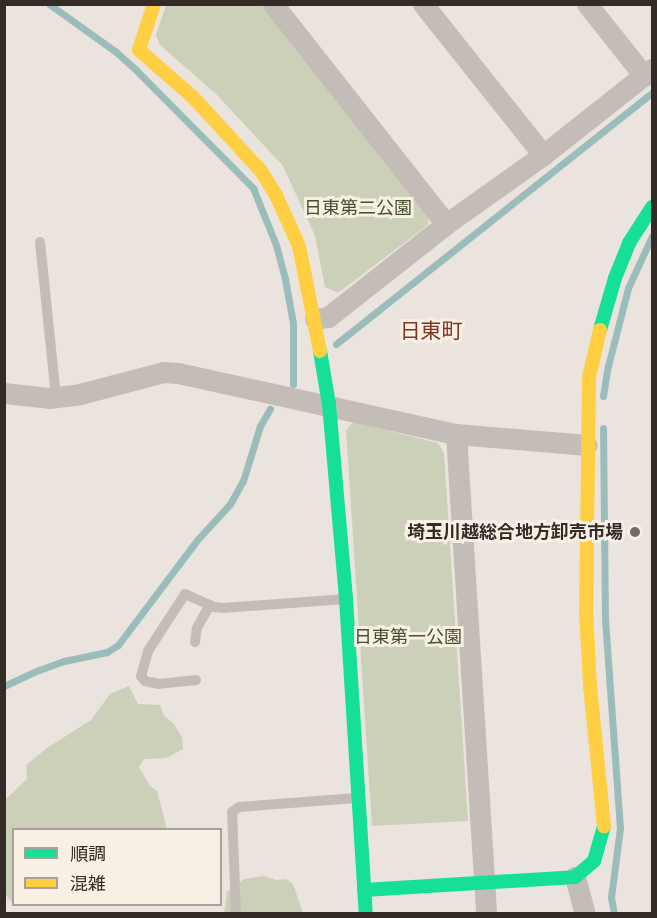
<!DOCTYPE html>
<html>
<head>
<meta charset="utf-8">
<style>
	body { margin:0 }
	#map { position:relative; width:657px; height:918px; overflow:hidden; background:#ebe4de; font-family:"Titillium Web","Noto Sans JP",sans-serif }
	div>[style] { position:absolute }
	[style*='--x'] { left:calc(var(--x)*1px); top:calc(var(--y)*1px); width:calc(var(--w)*1px); rotate:calc(var(--a)*1deg) }
	.green>* { inset:0; background:#ccd0b8 }
	.stream>* { height:7px; margin:-3.5px; padding:0 3.5px; transform-origin:3.5px; border-radius:3.5px; background:#9abdbb }
	.lane>* { height:10px; margin:-5px; padding:0 5px; transform-origin:5px; border-radius:5px; background:#c4bdb7 }
	.street>* { height:21px; margin:-10.5px; padding:0 10.5px; transform-origin:10.5px; border-radius:10.5px; background:#c4bdb7 }
	.fast>* { height:14px; margin:-7px; padding:0 7px; transform-origin:7px; border-radius:7px; background:#16e098 }
	.slow>* { height:14px; margin:-7px; padding:0 7px; transform-origin:7px; border-radius:7px; background:#ffcf43 }
	.dots>* { width:16px; height:16px; translate:-50% -50%; box-sizing:border-box; border:3px solid #f8efe5; border-radius:50% }
	span { translate:-50% -50%; white-space:nowrap; text-align:center; line-height:1.15; -webkit-text-stroke:6px #f8efe5; paint-order:stroke }
	.park-label { font-size:18px; color:#44512b }
	.poi-label { font-size:18px; color:#342a26; font-weight:700 }
	.right { translate:-100% -50%; text-align:right }
	.quarter-label { font-size:21px; color:#803521 }
	.frame { position:absolute; inset:0; border:6px solid #342a26; pointer-events:none }
	.legend { position:absolute; left:12px; top:828px; width:210px; height:78px; box-sizing:border-box; background:#f8efe5; border:2px solid #aaa099; margin:0; padding:8px 10px; list-style:none; font-size:18px; color:#342a26 }
	.legend li { display:flex; align-items:center; gap:12px; height:30px }
	.legend b { width:30px; border:2px solid #aaa099 }
</style>
</head>
<body>
<div id="map">
	<div class="green">
		<div style="clip-path:polygon(166px 5px,265px 5px,429px 215px,428px 225px,338px 293px,325px 287px,315px 236px,283px 166px,216px 94px,160px 45px,156px 35px)"></div>
		<div style="clip-path:polygon(353px 422px,438px 443px,444px 453px,468px 821px,372px 826px,346px 430px)"></div>
		<div style="clip-path:polygon(129px 686px,138px 704px,160px 705px,164px 716px,174px 724px,182px 737px,183px 749px,166px 758px,144px 759px,139px 767px,150px 786px,157px 791px,167px 829px,14px 830px,13px 902px,9px 900px,4px 891px,5px 800px,27px 779px,26px 765px,47px 748px,91px 720px,110px 694px)"></div>
		<div style="clip-path:polygon(263px 876px,276px 880px,286px 879px,293px 884px,303px 913px,224px 914px,227px 892px,244px 879px)"></div>
	</div>
	<div class="stream">
		<div style="--x:49;--y:4;--w:81;--a:35.5"></div>
		<div style="--x:115;--y:51;--w:27;--a:42"></div>
		<div style="--x:135;--y:69;--w:168;--a:45.2"></div>
		<div style="--x:253;--y:188;--w:61;--a:68"></div>
		<div style="--x:276;--y:245;--w:35;--a:75"></div>
		<div style="--x:285;--y:279;--w:45;--a:79.7"></div>
		<div style="--x:293;--y:323;--w:61;--a:90"></div>
		<div style="--x:336;--y:344;--w:404;--a:-38.5"></div>
		<div style="--x:603;--y:396;--w:30;--a:-81"></div>
		<div style="--x:608;--y:366;--w:81;--a:-75.6"></div>
		<div style="--x:628;--y:288;--w:57;--a:-65.2"></div>
		<div style="--x:603;--y:428;--w:191;--a:89.4"></div>
		<div style="--x:605;--y:619;--w:210;--a:85.9"></div>
		<div style="--x:620;--y:828;--w:70;--a:97.4"></div>
		<div style="--x:611;--y:897;--w:17;--a:80"></div>
		<div style="--x:4;--y:686;--w:38;--a:-25"></div>
		<div style="--x:39;--y:670;--w:27;--a:-20"></div>
		<div style="--x:64;--y:661;--w:44;--a:-11.8"></div>
		<div style="--x:107;--y:652;--w:13;--a:-32"></div>
		<div style="--x:118;--y:645;--w:131;--a:-53"></div>
		<div style="--x:197;--y:540;--w:49;--a:-47.5"></div>
		<div style="--x:230;--y:504;--w:26;--a:-61"></div>
		<div style="--x:243;--y:481;--w:58;--a:-72.8"></div>
		<div style="--x:260;--y:426;--w:20;--a:-60"></div>
	</div>
	<div class="lane">
		<div style="--x:40;--y:242;--w:155;--a:84.1"></div>
		<div style="--x:195;--y:642;--w:14;--a:-82"></div>
		<div style="--x:197;--y:628;--w:26;--a:-61"></div>
		<div style="--x:196;--y:680;--w:37;--a:174"></div>
		<div style="--x:159;--y:684;--w:14;--a:-168"></div>
		<div style="--x:145;--y:681;--w:6;--a:-129"></div>
		<div style="--x:141;--y:676;--w:26;--a:-74"></div>
		<div style="--x:148;--y:651;--w:68;--a:-57"></div>
		<div style="--x:185;--y:594;--w:32;--a:24"></div>
		<div style="--x:214;--y:607;--w:9;--a:6"></div>
		<div style="--x:223;--y:608;--w:123;--a:-4.2"></div>
		<div style="--x:236;--y:914;--w:102;--a:-92.2"></div>
		<div style="--x:232;--y:812;--w:9;--a:-36"></div>
		<div style="--x:239;--y:807;--w:118;--a:-4.4"></div>
	</div>
	<div class="street">
		<div style="--x:273;--y:4;--w:280;--a:51.8"></div>
		<div style="--x:423;--y:4;--w:193;--a:51.5"></div>
		<div style="--x:587;--y:4;--w:92;--a:51.6"></div>
		<div style="--x:315;--y:319;--w:13;--a:-9"></div>
		<div style="--x:328;--y:317;--w:150;--a:-38.2"></div>
		<div style="--x:446;--y:224;--w:119;--a:-35.4"></div>
		<div style="--x:543;--y:155;--w:139;--a:-38.3"></div>
		<div style="--x:4;--y:393;--w:45;--a:6.3"></div>
		<div style="--x:49;--y:398;--w:31;--a:-7"></div>
		<div style="--x:80;--y:394;--w:86;--a:-14.8"></div>
		<div style="--x:163;--y:372;--w:15;--a:4"></div>
		<div style="--x:178;--y:373;--w:285;--a:12.4"></div>
		<div style="--x:456;--y:434;--w:131;--a:4.8"></div>
		<div style="--x:456;--y:434;--w:481;--a:86.4"></div>
		<div style="--x:575;--y:877;--w:38;--a:75"></div>
	</div>
	<div class="fast">
		<div style="--x:600;--y:330;--w:54;--a:-73.9"></div>
		<div style="--x:615;--y:278;--w:38;--a:-68"></div>
		<div style="--x:629;--y:243;--w:43;--a:-57.4"></div>
		<div style="--x:320;--y:351;--w:54;--a:80.4"></div>
		<div style="--x:329;--y:404;--w:196;--a:85"></div>
		<div style="--x:346;--y:599;--w:316;--a:86.4"></div>
		<div style="--x:364;--y:890;--w:211;--a:-3.5"></div>
		<div style="--x:575;--y:877;--w:25;--a:-40"></div>
		<div style="--x:594;--y:861;--w:36;--a:-74"></div>
	</div>
	<div class="slow">
		<div style="--x:154;--y:4;--w:48;--a:108.1"></div>
		<div style="--x:139;--y:50;--w:70;--a:41"></div>
		<div style="--x:192;--y:96;--w:102;--a:47.4"></div>
		<div style="--x:261;--y:171;--w:28;--a:58"></div>
		<div style="--x:276;--y:195;--w:56;--a:65.7"></div>
		<div style="--x:299;--y:246;--w:107;--a:78.7"></div>
		<div style="--x:600;--y:330;--w:48;--a:103.2"></div>
		<div style="--x:589;--y:377;--w:233;--a:90.7"></div>
		<div style="--x:586;--y:610;--w:76;--a:87"></div>
		<div style="--x:590;--y:686;--w:141;--a:84.3"></div>
	</div>
	<div class="dots">
		<div style="left:635px;top:532px;background:#746b66"></div>
	</div>
	<div class="park-label">
		<span style="left:358px;top:208px">日東第二公園</span>
		<span style="left:408px;top:637px">日東第一公園</span>
	</div>
	<div class="poi-label">
		<span class="right" style="left:623px;top:532px">埼玉川越総合地方卸売市場</span>
	</div>
	<div class="quarter-label">
		<span style="left:431px;top:330px">日東町</span>
	</div>
	<div class="frame"></div>
	<ul class="legend">
	<li><b style="height:8px;background:#16e098"></b>順調</li>
	<li><b style="height:8px;background:#ffcf43"></b>混雑</li>
	</ul>
</div>
</body>
</html>
